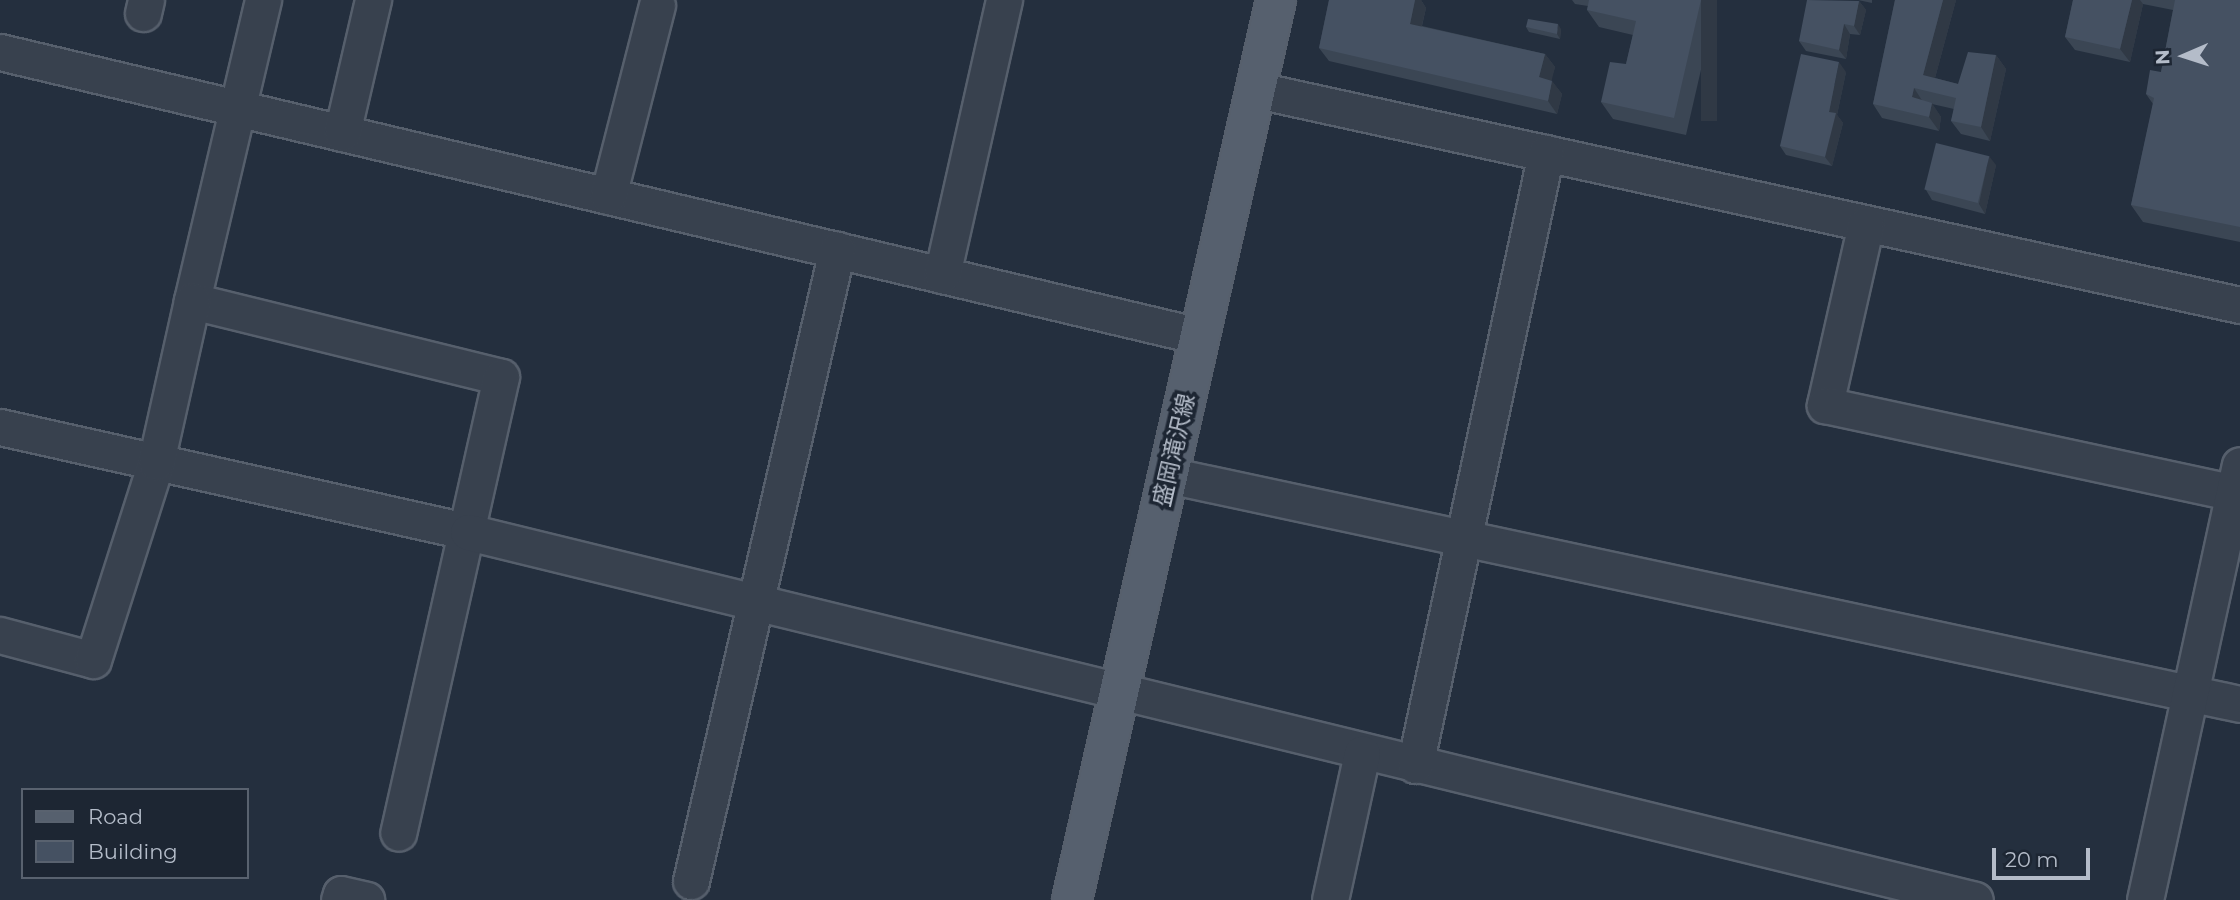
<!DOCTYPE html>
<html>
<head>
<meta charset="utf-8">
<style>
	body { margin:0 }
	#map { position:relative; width:2240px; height:900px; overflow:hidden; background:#242f3e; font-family:Montserrat,"Noto Sans JP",sans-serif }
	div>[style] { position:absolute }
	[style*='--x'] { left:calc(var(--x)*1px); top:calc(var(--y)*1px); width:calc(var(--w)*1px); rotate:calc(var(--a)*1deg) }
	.roads { filter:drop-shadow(2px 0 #565f6c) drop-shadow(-2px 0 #565f6c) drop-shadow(0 2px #565f6c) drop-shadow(0 -2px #565f6c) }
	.minor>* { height:35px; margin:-17.5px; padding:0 17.5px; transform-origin:17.5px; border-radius:17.5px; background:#38414e }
	.major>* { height:38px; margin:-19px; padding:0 19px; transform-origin:19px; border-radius:19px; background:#56606e }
	.wall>* { inset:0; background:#3b4654 }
	.shaded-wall>* { inset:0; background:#303945; transform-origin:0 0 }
	.building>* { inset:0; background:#455162; transform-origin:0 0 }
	span { translate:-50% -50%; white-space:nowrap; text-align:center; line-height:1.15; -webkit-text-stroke:7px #1d2633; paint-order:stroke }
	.street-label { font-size:23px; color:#b4bcc9 }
	.legend { position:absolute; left:21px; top:788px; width:228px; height:91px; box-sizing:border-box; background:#1d2633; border:2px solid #59626f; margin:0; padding:9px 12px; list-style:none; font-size:21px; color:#b4bcc9 }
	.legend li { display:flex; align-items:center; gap:14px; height:35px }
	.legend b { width:35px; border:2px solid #59626f }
	.north { position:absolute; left:2149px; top:21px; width:70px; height:70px; -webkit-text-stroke:5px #1d2633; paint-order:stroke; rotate:267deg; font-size:19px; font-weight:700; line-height:28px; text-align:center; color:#b4bcc9 }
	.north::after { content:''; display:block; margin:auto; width:24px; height:32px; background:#b4bcc9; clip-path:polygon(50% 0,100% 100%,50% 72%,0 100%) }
	.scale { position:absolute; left:1992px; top:848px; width:98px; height:32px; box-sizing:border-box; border:4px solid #b4bcc9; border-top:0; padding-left:9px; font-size:21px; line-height:24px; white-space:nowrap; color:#b4bcc9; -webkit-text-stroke:5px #1d2633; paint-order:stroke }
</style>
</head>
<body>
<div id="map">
	<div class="roads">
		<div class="minor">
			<div style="--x:263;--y:0;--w:309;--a:103.3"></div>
			<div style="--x:192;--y:301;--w:318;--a:13.8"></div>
			<div style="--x:501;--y:377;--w:467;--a:102.7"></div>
			<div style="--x:143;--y:13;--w:13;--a:-77"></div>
			<div style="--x:0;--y:52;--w:1233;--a:13.32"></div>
			<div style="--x:1257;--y:90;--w:1006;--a:12.34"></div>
			<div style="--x:342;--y:133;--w:137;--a:-76.9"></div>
			<div style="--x:608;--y:196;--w:197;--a:-75.6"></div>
			<div style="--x:1866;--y:224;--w:186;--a:102.8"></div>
			<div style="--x:1825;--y:405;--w:418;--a:12.1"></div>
			<div style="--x:942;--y:275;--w:282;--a:-77.3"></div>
			<div style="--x:0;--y:427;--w:480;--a:12.6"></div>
			<div style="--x:468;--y:532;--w:1551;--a:13.72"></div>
			<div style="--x:1168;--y:475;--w:1096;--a:12.06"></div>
			<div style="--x:0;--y:635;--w:96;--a:15"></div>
			<div style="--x:93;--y:660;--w:208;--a:-72.3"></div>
			<div style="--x:156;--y:462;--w:165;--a:-77.4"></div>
			<div style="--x:1415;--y:765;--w:626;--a:-77.92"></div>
			<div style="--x:691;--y:881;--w:648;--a:-76.97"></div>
			<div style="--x:339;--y:900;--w:6;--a:-72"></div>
			<div style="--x:341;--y:894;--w:26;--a:13"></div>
			<div style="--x:1330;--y:900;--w:150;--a:-77.7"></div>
			<div style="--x:2145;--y:900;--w:445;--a:-77.7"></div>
		</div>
		<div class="major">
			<div style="--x:1072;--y:900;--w:923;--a:-77.23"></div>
		</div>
	</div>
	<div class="wall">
		<div style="clip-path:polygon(1329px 0,1421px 0,1426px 8px,1422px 26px,1545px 54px,1555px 67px,1551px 80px,1562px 94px,1557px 114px,1329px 61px,1319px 48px)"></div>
		<div style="clip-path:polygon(1572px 0,1717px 0,1686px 135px,1613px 119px,1601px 102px,1626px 64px,1633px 35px,1599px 27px,1587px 10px,1588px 6px,1575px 4px)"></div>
		<div style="clip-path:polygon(1858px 0,1872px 0,1872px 3px)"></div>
		<div style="clip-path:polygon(1895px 0,1956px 0,1935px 78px,1958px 84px,1996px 55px,2006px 69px,1990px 141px,1961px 134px,1951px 121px,1954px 109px,1932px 104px,1941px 117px,1939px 131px,1882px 118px,1873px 104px)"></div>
		<div style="clip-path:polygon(2073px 0,2240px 0,2240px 242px,2143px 222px,2131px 205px,2153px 104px,2146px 94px,2161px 72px,2173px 10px,2143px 4px,2130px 62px,2075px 50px,2065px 37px)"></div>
		<div style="clip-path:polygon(1859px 1px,1866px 10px,1860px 35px,1850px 34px,1846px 59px,1806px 51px,1799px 41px)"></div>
		<div style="clip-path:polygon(1526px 27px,1561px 29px,1560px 39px,1529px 32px)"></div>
		<div style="clip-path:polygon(1846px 72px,1837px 115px,1843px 123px,1832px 166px,1786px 155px,1780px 146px)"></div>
		<div style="clip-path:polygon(1996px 165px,1985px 214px,1932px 200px,1926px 190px)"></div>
	</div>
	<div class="shaded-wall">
		<div style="clip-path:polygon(1415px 0,1421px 0,1426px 8px,1419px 37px,1410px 24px)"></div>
		<div style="left:1701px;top:0;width:16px;height:121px"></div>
		<div style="clip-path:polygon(1943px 0,1956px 0,1932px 89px,1923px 75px)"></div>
		<div style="clip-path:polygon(2132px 0,2140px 0,2143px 4px,2130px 62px,2120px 49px)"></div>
		<div style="clip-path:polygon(1859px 1px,1866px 10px,1860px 35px,1854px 26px)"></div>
		<div style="clip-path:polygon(1558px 24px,1561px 29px,1560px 39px,1557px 34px)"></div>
		<div style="clip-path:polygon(1844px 24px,1850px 34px,1846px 59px,1839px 50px)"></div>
		<div style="clip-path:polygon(1545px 54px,1555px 67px,1549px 91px,1539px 77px)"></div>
		<div style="clip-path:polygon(1996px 55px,2006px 69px,1990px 141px,1981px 127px)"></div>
		<div style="clip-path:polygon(1839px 62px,1846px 72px,1837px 115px,1843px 123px,1832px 166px,1825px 157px,1829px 112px)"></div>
		<div style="clip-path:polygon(1552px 81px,1562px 94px,1557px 114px,1548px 101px)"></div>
		<div style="clip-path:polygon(1914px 88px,1923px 102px,1912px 97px)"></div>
		<div style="clip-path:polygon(1932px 103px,1941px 117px,1939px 131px,1929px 117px)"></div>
		<div style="clip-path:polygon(1989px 156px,1996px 165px,1985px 214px,1979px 204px)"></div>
	</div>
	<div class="building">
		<div style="clip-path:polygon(1329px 0,1415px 0,1410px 24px,1545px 54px,1539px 77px,1552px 81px,1548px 101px,1319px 48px)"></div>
		<div style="clip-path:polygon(1589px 0,1701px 0,1674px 118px,1601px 102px,1610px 62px,1626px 64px,1636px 21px,1587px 10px)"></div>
		<div style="clip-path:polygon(1807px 0,1859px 1px,1854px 26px,1844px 24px,1839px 50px,1799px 41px)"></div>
		<div style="clip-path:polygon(1895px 0,1943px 0,1923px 75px,1958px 84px,1968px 52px,1996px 55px,1981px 127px,1951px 121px,1956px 98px,1914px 88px,1912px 97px,1932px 103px,1929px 117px,1873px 104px)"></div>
		<div style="clip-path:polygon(2073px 0,2132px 0,2120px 49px,2065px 37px)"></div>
		<div style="clip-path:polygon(2175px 0,2240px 0,2240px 227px,2131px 205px,2154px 98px,2146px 94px,2150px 70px,2161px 72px)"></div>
		<div style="clip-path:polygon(1528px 19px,1558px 24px,1557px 34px,1526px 27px)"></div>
		<div style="clip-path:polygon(1801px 54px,1839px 62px,1829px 112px,1836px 113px,1825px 157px,1780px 146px)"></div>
		<div style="left:1936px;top:143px;width:55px;height:48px;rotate:14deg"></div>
	</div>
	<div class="street-label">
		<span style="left:1174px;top:450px;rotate:-77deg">盛岡滝沢線</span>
	</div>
	<ul class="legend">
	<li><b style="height:9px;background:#56606e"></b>Road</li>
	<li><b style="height:19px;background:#455162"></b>Building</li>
	</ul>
	<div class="north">N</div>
	<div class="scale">20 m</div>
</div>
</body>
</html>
